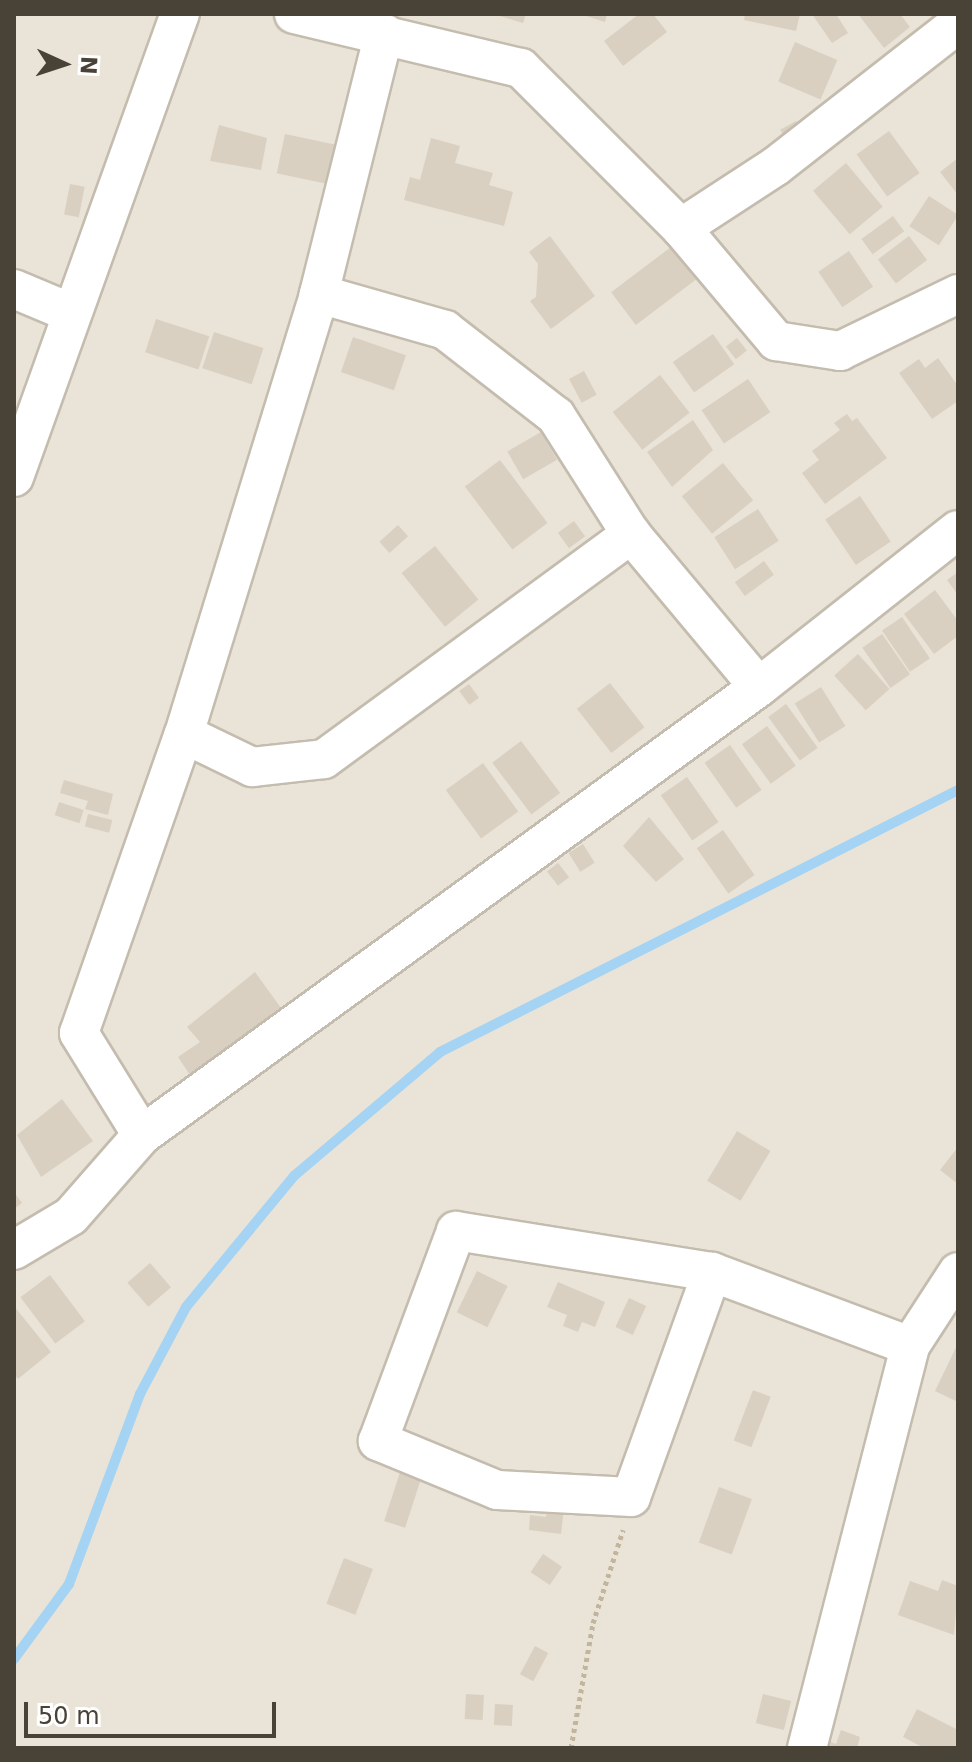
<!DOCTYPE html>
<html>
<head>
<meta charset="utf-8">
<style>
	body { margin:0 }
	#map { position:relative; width:972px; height:1762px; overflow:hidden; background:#f5f2e9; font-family:"DejaVu Sans",sans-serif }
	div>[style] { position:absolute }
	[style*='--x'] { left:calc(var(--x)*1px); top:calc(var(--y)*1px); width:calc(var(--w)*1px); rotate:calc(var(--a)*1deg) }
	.residential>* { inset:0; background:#e9e4d7; transform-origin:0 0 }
	.stream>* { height:10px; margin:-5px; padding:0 5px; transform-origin:5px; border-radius:5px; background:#a5d3f3 }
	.building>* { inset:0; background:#dad0c1; transform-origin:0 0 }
	.path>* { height:5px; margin-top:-2.5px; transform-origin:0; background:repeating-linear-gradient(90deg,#c3b59c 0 4px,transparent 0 8px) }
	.roads { filter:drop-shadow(2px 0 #c4bcae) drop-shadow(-2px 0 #c4bcae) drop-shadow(0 2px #c4bcae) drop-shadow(0 -2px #c4bcae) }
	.street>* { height:38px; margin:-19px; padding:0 19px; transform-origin:19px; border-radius:19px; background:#fff }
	span { translate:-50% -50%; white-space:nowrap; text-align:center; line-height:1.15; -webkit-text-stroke:6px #fff; paint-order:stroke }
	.frame { position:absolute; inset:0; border:16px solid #494237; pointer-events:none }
	.north { position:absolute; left:24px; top:24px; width:80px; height:80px; -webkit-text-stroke:6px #fff; paint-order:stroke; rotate:93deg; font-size:22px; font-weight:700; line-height:32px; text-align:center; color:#494237 }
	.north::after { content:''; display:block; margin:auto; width:28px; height:36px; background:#494237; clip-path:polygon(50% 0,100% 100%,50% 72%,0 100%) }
	.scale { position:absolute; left:24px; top:1702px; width:252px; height:36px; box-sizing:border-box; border:4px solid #494237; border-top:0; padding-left:10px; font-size:24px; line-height:28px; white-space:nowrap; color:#494237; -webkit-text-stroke:6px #fff; paint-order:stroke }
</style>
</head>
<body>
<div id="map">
	<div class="residential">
		<div style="left:14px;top:14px;width:944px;height:1734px"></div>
	</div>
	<div class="stream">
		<div style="--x:14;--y:1659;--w:93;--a:-53.7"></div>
		<div style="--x:69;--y:1584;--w:203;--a:-69.5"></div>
		<div style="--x:140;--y:1394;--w:98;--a:-62.1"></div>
		<div style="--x:186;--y:1307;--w:170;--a:-50.5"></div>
		<div style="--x:294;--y:1176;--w:192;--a:-40.3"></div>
		<div style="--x:440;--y:1052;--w:580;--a:-26.83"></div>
	</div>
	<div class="building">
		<div style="clip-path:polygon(493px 14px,526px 14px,523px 23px)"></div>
		<div style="clip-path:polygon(580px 14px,607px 14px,605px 22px)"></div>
		<div style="clip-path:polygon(639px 14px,653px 14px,667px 32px,623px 66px,604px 41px)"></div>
		<div style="clip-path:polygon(745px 14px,800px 14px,796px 31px,744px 20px)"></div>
		<div style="clip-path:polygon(812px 14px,836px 14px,848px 33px,832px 43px)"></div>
		<div style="clip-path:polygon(858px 14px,900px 14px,910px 27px,884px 48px)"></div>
		<div style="left:795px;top:42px;width:46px;height:43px;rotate:23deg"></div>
		<div style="left:796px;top:121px;width:18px;height:18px;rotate:61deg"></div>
		<div style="clip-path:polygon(219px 125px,267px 138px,261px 170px,210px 161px)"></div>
		<div style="left:889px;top:131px;width:52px;height:40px;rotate:54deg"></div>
		<div style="left:285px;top:134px;width:52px;height:40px;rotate:12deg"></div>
		<div style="clip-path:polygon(431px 138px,460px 146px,455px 163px,493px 173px,489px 185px,513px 192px,504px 226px,404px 200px,410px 177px,420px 180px)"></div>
		<div style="clip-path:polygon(958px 158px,958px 195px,940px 172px)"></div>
		<div style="left:846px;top:163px;width:57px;height:43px;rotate:50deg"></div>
		<div style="left:70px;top:184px;width:15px;height:31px;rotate:11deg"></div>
		<div style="left:929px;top:196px;width:35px;height:36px;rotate:33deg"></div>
		<div style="left:893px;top:216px;width:19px;height:39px;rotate:54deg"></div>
		<div style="clip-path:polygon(550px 236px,595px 296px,551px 329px,530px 301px,536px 297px,538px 264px,529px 252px)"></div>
		<div style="left:909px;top:236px;width:30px;height:39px;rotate:53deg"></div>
		<div style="left:675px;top:244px;width:41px;height:80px;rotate:53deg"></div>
		<div style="left:849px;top:251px;width:43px;height:37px;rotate:56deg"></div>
		<div style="left:156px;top:319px;width:56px;height:35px;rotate:18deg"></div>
		<div style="left:214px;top:332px;width:52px;height:38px;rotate:18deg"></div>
		<div style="left:713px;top:334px;width:37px;height:49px;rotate:55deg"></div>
		<div style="left:353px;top:337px;width:56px;height:37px;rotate:19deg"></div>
		<div style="left:737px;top:338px;width:16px;height:14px;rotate:52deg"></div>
		<div style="clip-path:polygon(938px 358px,958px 386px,958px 401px,932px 419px,899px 373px,919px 359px,925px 368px)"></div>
		<div style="left:584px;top:371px;width:27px;height:17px;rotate:62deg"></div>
		<div style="left:660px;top:375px;width:48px;height:60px;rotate:52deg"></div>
		<div style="left:748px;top:379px;width:40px;height:56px;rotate:56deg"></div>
		<div style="clip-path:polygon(847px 414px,852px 421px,857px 418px,887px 458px,825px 504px,802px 473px,819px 460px,812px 451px,840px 430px,834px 423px)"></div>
		<div style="clip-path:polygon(693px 420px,713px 450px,672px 487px,647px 452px)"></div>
		<div style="left:541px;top:432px;width:32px;height:39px;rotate:60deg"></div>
		<div style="left:500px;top:460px;width:79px;height:44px;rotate:53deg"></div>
		<div style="left:723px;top:463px;width:48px;height:53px;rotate:51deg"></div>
		<div style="left:860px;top:496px;width:55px;height:42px;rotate:56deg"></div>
		<div style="left:758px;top:509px;width:38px;height:52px;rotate:57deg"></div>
		<div style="left:574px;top:521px;width:19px;height:20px;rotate:54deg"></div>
		<div style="left:398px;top:525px;width:15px;height:25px;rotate:48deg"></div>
		<div style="left:435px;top:546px;width:69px;height:43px;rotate:51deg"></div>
		<div style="left:764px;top:561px;width:17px;height:36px;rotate:54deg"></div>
		<div style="clip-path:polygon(958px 572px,958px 595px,947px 580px)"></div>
		<div style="clip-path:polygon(935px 590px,958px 621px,958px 636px,934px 654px,904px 614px)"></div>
		<div style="left:902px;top:617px;width:50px;height:24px;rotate:56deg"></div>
		<div style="left:882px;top:634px;width:49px;height:24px;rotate:55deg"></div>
		<div style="left:858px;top:654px;width:47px;height:32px;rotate:48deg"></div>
		<div style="left:610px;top:683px;width:56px;height:42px;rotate:52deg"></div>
		<div style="left:469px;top:684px;width:17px;height:12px;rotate:54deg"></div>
		<div style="left:821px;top:687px;width:46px;height:31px;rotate:58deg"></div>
		<div style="left:786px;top:704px;width:54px;height:22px;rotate:54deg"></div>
		<div style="left:767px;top:726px;width:49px;height:31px;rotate:54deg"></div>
		<div style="left:521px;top:741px;width:65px;height:36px;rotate:53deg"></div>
		<div style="left:730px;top:745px;width:55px;height:31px;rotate:55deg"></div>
		<div style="left:483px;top:763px;width:60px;height:46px;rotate:54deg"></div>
		<div style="left:687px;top:777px;width:55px;height:32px;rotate:55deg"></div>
		<div style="clip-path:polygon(64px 780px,113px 794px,108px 815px,85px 809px,88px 801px,60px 793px)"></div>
		<div style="left:59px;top:802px;width:26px;height:14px;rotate:18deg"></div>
		<div style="left:88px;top:814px;width:25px;height:13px;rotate:14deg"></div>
		<div style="clip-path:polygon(649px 817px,684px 859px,656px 882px,623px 846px)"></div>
		<div style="left:723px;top:830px;width:55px;height:32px;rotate:55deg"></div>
		<div style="left:583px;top:844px;width:22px;height:17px;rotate:58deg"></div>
		<div style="left:558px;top:863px;width:18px;height:14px;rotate:52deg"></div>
		<div style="clip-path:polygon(255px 972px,281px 1008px,192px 1078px,178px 1057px,200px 1042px,187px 1027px)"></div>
		<div style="clip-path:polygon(62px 1099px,93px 1141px,41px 1177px,17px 1135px)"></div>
		<div style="left:737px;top:1131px;width:39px;height:58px;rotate:31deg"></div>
		<div style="clip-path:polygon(958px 1147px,958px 1184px,940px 1170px)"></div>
		<div style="clip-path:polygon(14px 1192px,22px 1203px,14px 1209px)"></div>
		<div style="left:150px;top:1263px;width:32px;height:30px;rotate:49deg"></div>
		<div style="left:477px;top:1271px;width:34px;height:46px;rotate:26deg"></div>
		<div style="left:50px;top:1275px;width:58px;height:37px;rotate:53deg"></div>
		<div style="clip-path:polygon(558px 1282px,605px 1302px,595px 1327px,582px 1322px,578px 1332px,563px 1326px,567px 1315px,547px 1307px)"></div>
		<div style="left:629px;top:1298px;width:19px;height:32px;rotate:25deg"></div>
		<div style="clip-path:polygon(14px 1306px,51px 1352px,18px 1379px,14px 1374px)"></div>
		<div style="clip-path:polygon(958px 1343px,958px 1402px,935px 1391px)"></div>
		<div style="left:753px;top:1390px;width:19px;height:54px;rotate:21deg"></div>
		<div style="left:403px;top:1463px;width:22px;height:61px;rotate:18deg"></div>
		<div style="left:719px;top:1487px;width:35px;height:59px;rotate:20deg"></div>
		<div style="clip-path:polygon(548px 1504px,564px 1507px,561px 1534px,529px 1530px,530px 1515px,546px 1517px)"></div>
		<div style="left:543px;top:1554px;width:23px;height:22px;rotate:34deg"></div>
		<div style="left:344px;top:1558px;width:31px;height:49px;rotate:21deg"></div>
		<div style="clip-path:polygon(942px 1580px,958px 1586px,954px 1635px,898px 1615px,910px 1581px,938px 1591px)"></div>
		<div style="left:535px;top:1646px;width:15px;height:32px;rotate:28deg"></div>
		<div style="left:466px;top:1694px;width:18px;height:25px;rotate:3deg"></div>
		<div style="left:763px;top:1694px;width:29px;height:30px;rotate:14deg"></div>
		<div style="left:495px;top:1704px;width:18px;height:21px;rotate:3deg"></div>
		<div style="clip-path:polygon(917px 1709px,958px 1730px,956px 1748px,924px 1748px,903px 1737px)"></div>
		<div style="clip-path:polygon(841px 1730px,860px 1737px,857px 1748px,826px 1748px,828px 1741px,836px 1744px)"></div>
	</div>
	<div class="path">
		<div style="--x:571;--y:1748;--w:127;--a:-80"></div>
		<div style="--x:593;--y:1623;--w:98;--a:-72.1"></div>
	</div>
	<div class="roads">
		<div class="street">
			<div style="--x:294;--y:14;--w:233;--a:13.4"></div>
			<div style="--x:521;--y:68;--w:226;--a:45"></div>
			<div style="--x:681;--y:228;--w:148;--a:49.9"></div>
			<div style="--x:776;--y:341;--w:65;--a:8.9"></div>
			<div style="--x:840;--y:351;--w:131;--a:-25.8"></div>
			<div style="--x:681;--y:228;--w:113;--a:-33.1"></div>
			<div style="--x:776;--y:166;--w:231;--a:-38"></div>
			<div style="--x:14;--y:289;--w:62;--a:22.8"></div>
			<div style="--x:319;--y:294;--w:131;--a:15.9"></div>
			<div style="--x:445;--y:330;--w:140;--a:37.8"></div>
			<div style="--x:556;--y:416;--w:140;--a:57.6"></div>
			<div style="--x:631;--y:534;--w:199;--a:50.1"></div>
			<div style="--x:14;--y:477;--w:492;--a:-70.3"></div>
			<div style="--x:184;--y:734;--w:76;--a:25.9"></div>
			<div style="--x:252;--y:767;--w:72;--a:-6.3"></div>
			<div style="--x:324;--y:759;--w:381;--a:-36.2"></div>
			<div style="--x:142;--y:1135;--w:120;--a:-121.7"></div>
			<div style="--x:79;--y:1033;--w:317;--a:-70.7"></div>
			<div style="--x:184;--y:734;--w:460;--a:-72.9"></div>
			<div style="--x:319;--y:294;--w:269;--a:-76"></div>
			<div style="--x:14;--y:1250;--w:66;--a:-30.8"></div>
			<div style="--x:71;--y:1216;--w:108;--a:-48.8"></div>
			<div style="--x:142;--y:1135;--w:762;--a:-35.98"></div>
			<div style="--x:759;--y:687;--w:253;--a:-38.3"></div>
			<div style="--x:712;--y:1272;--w:239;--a:109.8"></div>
			<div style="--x:631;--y:1497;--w:134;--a:-177"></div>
			<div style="--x:497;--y:1490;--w:129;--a:-157.6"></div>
			<div style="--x:378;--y:1441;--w:224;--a:-69.6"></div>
			<div style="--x:456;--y:1231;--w:259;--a:9.1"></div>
			<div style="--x:712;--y:1272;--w:211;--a:20.5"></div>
			<div style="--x:807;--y:1748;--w:415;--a:-75.6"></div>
			<div style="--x:910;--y:1346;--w:88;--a:-57"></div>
		</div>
	</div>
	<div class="frame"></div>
	<div class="north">N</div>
	<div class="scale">50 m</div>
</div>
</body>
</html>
